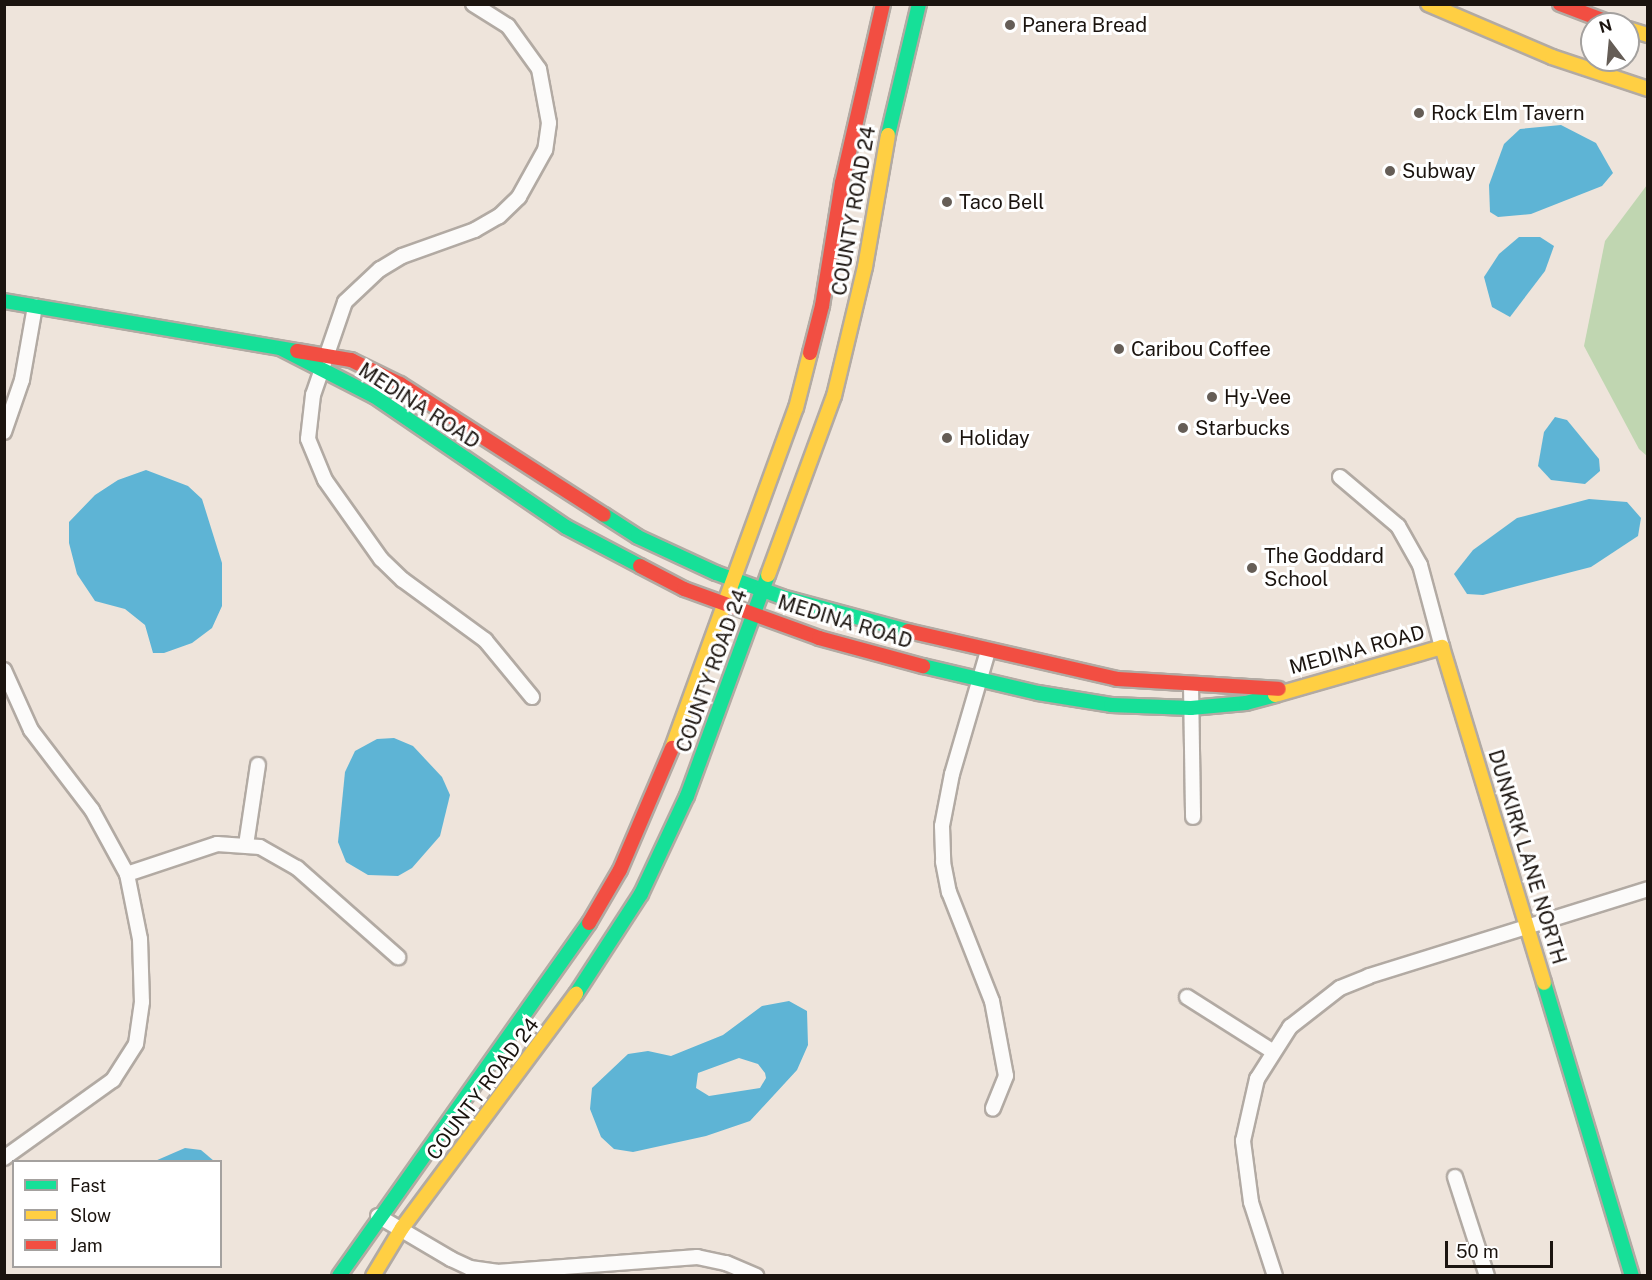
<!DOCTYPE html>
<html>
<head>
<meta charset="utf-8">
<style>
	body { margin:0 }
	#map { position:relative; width:1652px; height:1280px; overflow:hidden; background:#eee4db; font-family:"Public Sans",sans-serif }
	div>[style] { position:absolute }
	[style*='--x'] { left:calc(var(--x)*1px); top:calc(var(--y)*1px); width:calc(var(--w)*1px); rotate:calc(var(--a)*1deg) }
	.green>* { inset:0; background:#c0d6b1 }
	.water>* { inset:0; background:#5eb4d5 }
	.roads { filter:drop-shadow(2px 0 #b2aaa3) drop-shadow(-2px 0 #b2aaa3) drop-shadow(0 2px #b2aaa3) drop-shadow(0 -2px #b2aaa3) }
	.street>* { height:14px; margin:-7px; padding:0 7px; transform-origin:7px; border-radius:7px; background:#fcfbfa }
	.fast>* { height:14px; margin:-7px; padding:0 7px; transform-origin:7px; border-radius:7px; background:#16e098 }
	.slow>* { height:14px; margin:-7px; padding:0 7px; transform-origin:7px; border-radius:7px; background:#ffcf43 }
	.jam>* { height:14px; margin:-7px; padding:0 7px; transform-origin:7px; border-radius:7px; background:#f24e42 }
	.dots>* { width:16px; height:16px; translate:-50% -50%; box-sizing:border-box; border:3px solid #fff; border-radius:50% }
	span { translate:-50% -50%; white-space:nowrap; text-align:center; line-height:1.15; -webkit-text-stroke:6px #fff; paint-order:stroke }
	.poi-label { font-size:20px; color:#1b140f }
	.left { translate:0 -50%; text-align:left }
	.street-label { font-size:20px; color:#1b140f }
	.frame { position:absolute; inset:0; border:6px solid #1b140f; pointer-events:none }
	.legend { position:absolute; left:12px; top:1160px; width:210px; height:108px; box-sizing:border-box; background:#fff; border:2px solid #a4a19f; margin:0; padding:8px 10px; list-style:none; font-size:18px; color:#1b140f }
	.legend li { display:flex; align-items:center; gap:12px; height:30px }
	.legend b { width:30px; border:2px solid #a4a19f }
	.north { position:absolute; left:1580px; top:12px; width:60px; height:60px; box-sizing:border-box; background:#fff; border:2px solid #a4a19f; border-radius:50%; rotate:344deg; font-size:16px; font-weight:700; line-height:24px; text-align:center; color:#1b140f }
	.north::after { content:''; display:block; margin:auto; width:21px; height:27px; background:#655d56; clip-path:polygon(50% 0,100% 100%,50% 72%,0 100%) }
	.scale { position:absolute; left:1445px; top:1241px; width:108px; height:27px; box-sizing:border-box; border:3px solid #1b140f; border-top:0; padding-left:8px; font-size:18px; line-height:21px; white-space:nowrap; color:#1b140f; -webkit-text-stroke:4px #fff; paint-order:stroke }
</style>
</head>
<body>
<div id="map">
	<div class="green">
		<div style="clip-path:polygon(1647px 185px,1647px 456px,1639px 449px,1584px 346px,1605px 241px)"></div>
	</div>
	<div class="water">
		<div style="clip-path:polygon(1561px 125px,1596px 143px,1613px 173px,1602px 186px,1531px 214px,1498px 217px,1490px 212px,1489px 185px,1504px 144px,1520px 129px)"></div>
		<div style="clip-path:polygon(1519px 237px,1540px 237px,1554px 246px,1545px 271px,1510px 317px,1492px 307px,1484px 277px,1499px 254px)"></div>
		<div style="clip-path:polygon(1555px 417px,1567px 420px,1599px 459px,1600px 471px,1585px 484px,1551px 480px,1538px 466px,1544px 432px)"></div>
		<div style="clip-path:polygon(146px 470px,188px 486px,202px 499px,222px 563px,222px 606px,212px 628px,192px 643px,164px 653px,153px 653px,145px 625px,125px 609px,95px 601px,77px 574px,69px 543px,69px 522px,95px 495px,118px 480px)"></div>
		<div style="clip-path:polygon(1589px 499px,1627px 502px,1641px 518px,1638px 536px,1591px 567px,1483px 595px,1467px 594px,1454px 574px,1473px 550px,1517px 518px)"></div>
		<div style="clip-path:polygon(394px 738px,413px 746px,442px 777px,450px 795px,440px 836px,412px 868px,398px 876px,368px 875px,346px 862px,338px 842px,345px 772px,355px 751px,377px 739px)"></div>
		<div style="clip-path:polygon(evenodd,789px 1001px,807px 1011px,808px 1045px,797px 1070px,750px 1121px,706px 1136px,633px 1152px,614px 1149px,601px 1137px,590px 1109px,592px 1088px,628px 1054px,648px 1051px,671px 1056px,723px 1035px,762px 1006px,789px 1001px,739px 1058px,758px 1064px,765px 1073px,766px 1078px,760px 1088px,709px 1096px,696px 1088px,698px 1073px,739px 1058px)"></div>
		<div style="clip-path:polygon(185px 1148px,201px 1150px,214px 1161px,155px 1161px)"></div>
	</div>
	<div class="roads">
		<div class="street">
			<div style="--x:473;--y:4;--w:41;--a:32.2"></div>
			<div style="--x:508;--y:26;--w:53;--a:54.2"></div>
			<div style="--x:539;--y:69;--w:55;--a:79.5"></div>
			<div style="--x:549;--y:123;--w:27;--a:98"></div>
			<div style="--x:545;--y:150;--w:54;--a:119"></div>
			<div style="--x:519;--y:197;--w:28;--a:136"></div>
			<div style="--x:499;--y:216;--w:28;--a:150"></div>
			<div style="--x:475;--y:230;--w:77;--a:160.4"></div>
			<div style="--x:402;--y:256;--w:26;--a:149"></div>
			<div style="--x:380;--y:269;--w:48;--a:136.7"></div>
			<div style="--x:345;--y:302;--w:98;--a:109"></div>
			<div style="--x:313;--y:395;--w:44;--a:96.5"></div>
			<div style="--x:308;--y:439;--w:44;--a:67.5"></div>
			<div style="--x:325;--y:480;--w:97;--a:54.7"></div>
			<div style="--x:381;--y:559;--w:30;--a:44"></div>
			<div style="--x:403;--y:580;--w:102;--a:36.2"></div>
			<div style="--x:485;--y:640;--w:74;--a:50.5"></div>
			<div style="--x:4;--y:432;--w:55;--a:-70.9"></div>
			<div style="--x:22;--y:380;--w:75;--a:-80"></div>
			<div style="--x:1340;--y:477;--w:76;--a:40.2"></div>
			<div style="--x:1398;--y:526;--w:45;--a:60.6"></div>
			<div style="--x:1420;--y:565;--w:85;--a:75"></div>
			<div style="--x:988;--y:651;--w:128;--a:106.3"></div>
			<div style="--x:952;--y:774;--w:53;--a:100.9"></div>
			<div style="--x:942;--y:826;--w:36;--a:88"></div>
			<div style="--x:943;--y:862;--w:31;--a:79"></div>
			<div style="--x:949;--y:892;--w:117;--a:68.5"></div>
			<div style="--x:992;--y:1001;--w:76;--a:79.4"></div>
			<div style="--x:1006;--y:1076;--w:35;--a:112"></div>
			<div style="--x:4;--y:670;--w:66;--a:65.8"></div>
			<div style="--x:31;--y:730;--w:101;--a:52.7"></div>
			<div style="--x:92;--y:810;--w:73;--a:61.3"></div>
			<div style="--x:127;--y:874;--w:66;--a:78.7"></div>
			<div style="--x:140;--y:939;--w:63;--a:88.2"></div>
			<div style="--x:142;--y:1002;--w:42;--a:98.1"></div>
			<div style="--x:136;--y:1044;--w:43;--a:122.6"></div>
			<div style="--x:113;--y:1080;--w:134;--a:144.4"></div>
			<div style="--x:1191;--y:685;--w:132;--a:89.1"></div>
			<div style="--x:246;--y:845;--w:81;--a:-81.5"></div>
			<div style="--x:127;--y:874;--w:95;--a:-18.4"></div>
			<div style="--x:217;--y:844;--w:43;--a:4"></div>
			<div style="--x:260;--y:847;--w:43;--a:29.6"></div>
			<div style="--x:297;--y:868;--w:135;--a:41.4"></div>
			<div style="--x:1187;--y:997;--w:101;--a:32.4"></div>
			<div style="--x:1455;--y:1177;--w:104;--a:72.1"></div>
			<div style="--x:378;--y:1216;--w:85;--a:30.5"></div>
			<div style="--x:451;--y:1259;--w:21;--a:25"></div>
			<div style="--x:470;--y:1268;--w:27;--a:8"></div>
			<div style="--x:497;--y:1272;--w:201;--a:-4.3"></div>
			<div style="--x:697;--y:1257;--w:30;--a:12"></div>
			<div style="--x:726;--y:1263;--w:33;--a:23"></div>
			<div style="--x:1275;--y:1276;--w:78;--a:-108"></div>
			<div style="--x:1251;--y:1202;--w:62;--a:-97.5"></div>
			<div style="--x:1243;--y:1141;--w:64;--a:-77.3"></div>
			<div style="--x:1257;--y:1079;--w:62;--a:-57.6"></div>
			<div style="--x:1290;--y:1027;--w:63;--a:-38"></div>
			<div style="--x:1340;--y:988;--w:31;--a:-22"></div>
			<div style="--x:1369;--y:976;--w:292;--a:-17.3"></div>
		</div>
		<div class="fast">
			<div style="--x:888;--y:135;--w:135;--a:-76.7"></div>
			<div style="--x:4;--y:301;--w:297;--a:9.7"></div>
			<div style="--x:282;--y:349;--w:103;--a:27.1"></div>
			<div style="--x:374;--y:396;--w:232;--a:34.3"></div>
			<div style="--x:566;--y:527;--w:84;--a:27.8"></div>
			<div style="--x:604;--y:515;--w:40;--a:32.9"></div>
			<div style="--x:638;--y:537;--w:86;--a:24.8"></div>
			<div style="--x:716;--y:573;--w:70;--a:20"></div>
			<div style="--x:782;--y:597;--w:131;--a:15.1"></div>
			<div style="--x:923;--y:666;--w:118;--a:13.2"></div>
			<div style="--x:1038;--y:693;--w:74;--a:9.3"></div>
			<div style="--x:1111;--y:705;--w:80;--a:2.1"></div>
			<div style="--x:1191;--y:708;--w:55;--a:-5.2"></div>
			<div style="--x:1246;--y:703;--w:30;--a:-15"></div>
			<div style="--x:1544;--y:983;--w:306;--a:73.3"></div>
			<div style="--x:576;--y:994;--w:119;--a:-57"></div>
			<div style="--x:641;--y:894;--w:108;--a:-64.9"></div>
			<div style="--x:687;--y:796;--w:235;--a:-69.9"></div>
			<div style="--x:339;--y:1276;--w:433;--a:-54.7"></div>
		</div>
		<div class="slow">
			<div style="--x:1428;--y:4;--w:135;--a:23.1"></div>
			<div style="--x:1552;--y:57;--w:101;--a:18.4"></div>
			<div style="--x:1628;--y:29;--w:21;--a:17"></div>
			<div style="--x:768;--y:575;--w:191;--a:-69.8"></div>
			<div style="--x:834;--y:396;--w:133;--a:-76.5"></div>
			<div style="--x:865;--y:267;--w:134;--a:-80.1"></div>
			<div style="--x:1275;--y:695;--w:174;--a:-16"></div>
			<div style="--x:1442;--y:647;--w:351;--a:73.1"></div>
			<div style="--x:672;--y:748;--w:362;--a:-70"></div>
			<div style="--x:796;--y:408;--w:57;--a:-75.7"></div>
			<div style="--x:373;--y:1276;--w:56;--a:-58.9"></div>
			<div style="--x:402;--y:1228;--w:292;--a:-53.4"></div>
		</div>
		<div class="jam">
			<div style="--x:1560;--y:4;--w:57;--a:20.7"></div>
			<div style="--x:297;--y:351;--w:55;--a:9.5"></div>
			<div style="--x:351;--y:360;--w:55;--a:26.1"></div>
			<div style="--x:400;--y:384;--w:242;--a:32.7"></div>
			<div style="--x:810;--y:353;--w:49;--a:-75.7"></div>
			<div style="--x:822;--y:306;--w:125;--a:-80.8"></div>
			<div style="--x:842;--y:183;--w:184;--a:-77.1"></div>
			<div style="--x:640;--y:566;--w:50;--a:27.6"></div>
			<div style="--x:684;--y:589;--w:144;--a:19.9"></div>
			<div style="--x:819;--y:638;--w:108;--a:15.1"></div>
			<div style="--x:908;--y:631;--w:214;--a:12.9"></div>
			<div style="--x:1117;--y:679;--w:162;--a:3.5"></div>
			<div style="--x:589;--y:923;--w:61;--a:-59.7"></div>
			<div style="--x:620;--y:870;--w:133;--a:-66.9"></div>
		</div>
	</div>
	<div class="dots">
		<div style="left:1010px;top:25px;background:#655d56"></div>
		<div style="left:1419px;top:113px;background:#655d56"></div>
		<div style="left:1390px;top:171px;background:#655d56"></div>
		<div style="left:947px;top:202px;background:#655d56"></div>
		<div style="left:1119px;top:349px;background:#655d56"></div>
		<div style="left:1212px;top:397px;background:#655d56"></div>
		<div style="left:1183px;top:428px;background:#655d56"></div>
		<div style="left:947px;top:438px;background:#655d56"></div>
		<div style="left:1252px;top:568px;background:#655d56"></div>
	</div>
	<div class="poi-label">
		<span class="left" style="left:1022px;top:25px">Panera Bread</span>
		<span class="left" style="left:1431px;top:113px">Rock Elm Tavern</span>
		<span class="left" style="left:1402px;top:171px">Subway</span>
		<span class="left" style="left:959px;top:202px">Taco Bell</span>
		<span class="left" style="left:1131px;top:349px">Caribou Coffee</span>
		<span class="left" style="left:1224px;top:397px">Hy-Vee</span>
		<span class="left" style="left:1195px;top:428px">Starbucks</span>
		<span class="left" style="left:959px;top:438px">Holiday</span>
		<span class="left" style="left:1264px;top:568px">The Goddard<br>School</span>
	</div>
	<div class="street-label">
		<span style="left:854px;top:211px;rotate:-80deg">COUNTY ROAD 24</span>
		<span style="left:419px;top:406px;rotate:33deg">MEDINA ROAD</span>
		<span style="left:845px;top:622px;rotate:17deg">MEDINA ROAD</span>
		<span style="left:1357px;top:650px;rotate:-15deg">MEDINA ROAD</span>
		<span style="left:712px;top:671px;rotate:-70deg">COUNTY ROAD 24</span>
		<span style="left:1527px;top:857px;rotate:73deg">DUNKIRK LANE NORTH</span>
		<span style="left:483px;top:1089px;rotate:-53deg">COUNTY ROAD 24</span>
	</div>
	<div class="frame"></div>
	<ul class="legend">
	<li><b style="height:8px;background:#16e098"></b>Fast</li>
	<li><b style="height:8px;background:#ffcf43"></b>Slow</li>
	<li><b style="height:8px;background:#f24e42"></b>Jam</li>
	</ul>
	<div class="north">N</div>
	<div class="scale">50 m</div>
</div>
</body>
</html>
